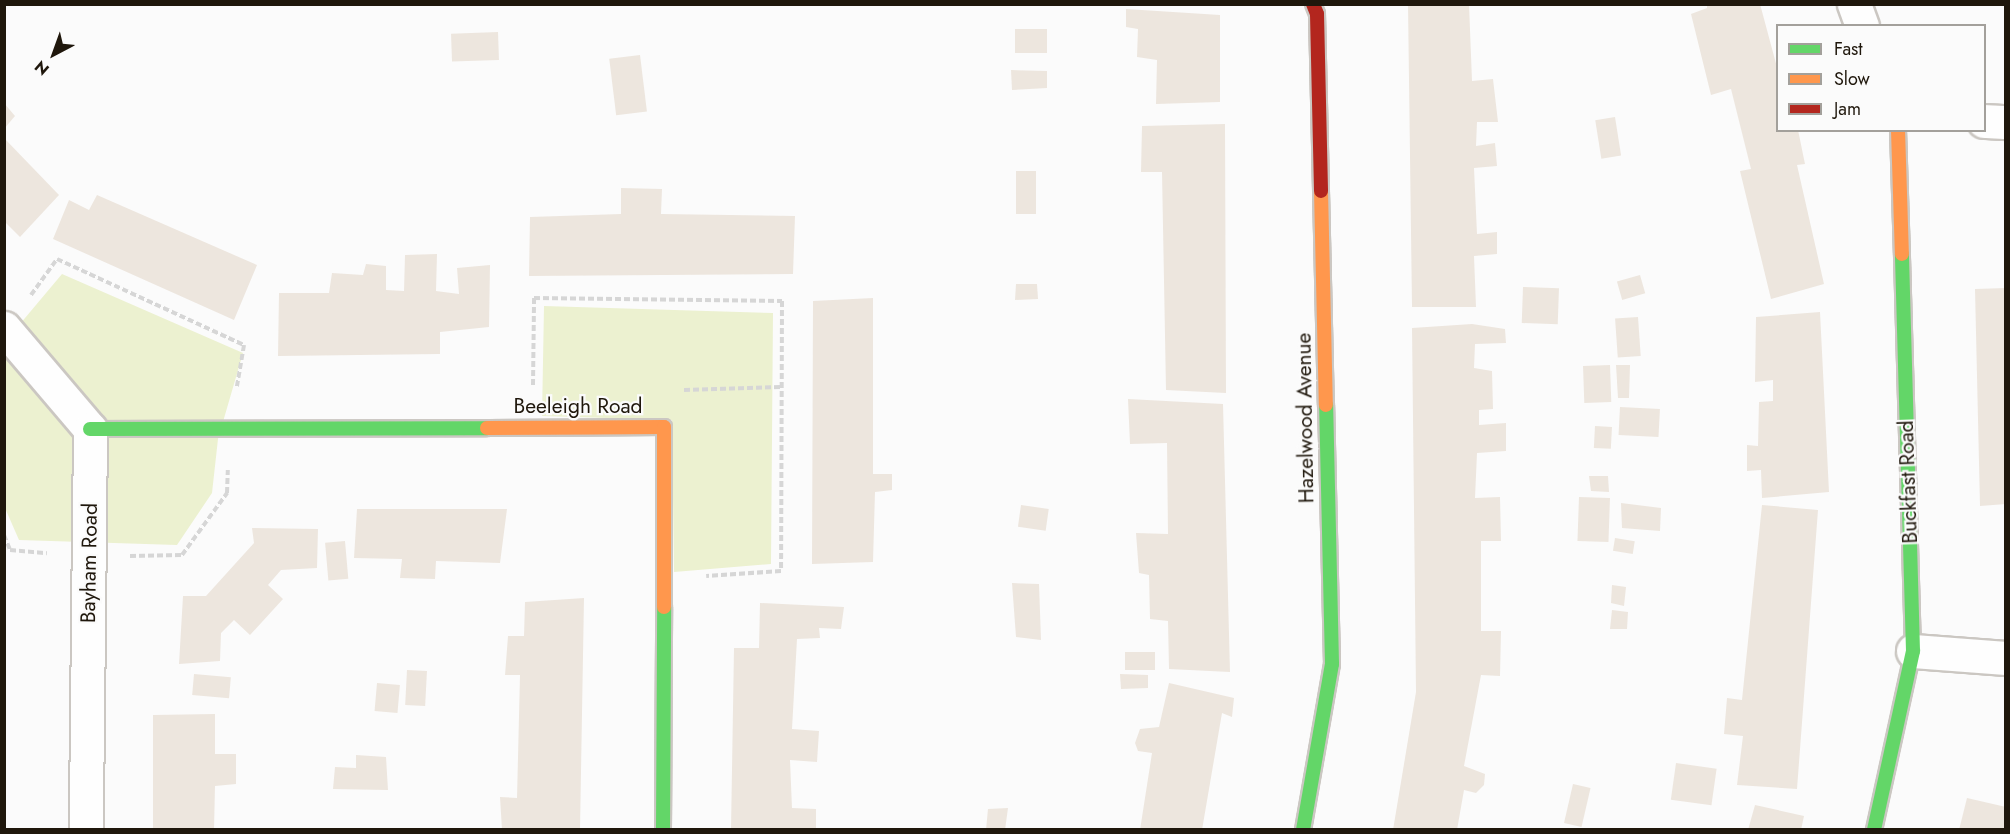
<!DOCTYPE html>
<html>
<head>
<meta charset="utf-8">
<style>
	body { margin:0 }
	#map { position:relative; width:2010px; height:834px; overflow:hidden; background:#fbfbfb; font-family:Jost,sans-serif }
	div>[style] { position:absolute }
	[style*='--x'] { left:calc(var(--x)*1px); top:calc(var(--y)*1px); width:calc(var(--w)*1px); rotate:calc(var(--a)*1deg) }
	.green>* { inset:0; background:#ecf1d0 }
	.building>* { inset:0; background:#ede6de; transform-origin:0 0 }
	.path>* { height:4px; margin-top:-2px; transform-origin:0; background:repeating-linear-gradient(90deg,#d6d6d6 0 6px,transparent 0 9px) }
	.roads { filter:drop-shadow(2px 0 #cbc7c2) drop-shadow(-2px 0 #cbc7c2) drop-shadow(0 2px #cbc7c2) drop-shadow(0 -2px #cbc7c2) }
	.street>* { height:33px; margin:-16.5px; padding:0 16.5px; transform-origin:16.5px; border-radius:16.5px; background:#fefefe }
	.fast>* { height:14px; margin:-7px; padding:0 7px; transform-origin:7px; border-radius:7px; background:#63d668 }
	.slow>* { height:14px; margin:-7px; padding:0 7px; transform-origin:7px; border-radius:7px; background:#ff974d }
	.jam>* { height:14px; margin:-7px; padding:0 7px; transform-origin:7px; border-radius:7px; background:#b3261e }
	span { translate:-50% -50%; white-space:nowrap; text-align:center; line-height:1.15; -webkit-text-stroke:4.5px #fbfbfb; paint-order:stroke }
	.street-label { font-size:21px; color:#1f170c }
	.frame { position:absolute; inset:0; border:6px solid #1f170c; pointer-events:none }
	.legend { position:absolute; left:1776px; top:24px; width:210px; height:108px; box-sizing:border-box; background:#fbfbfb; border:2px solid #a3a09b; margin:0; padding:8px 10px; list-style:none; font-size:18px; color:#1f170c }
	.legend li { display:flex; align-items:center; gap:12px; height:30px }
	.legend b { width:30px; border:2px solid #a3a09b }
	.north { position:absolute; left:24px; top:24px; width:60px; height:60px; -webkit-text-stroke:4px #fbfbfb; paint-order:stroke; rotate:221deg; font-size:16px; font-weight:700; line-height:24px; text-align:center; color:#1f170c }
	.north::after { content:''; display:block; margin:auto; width:21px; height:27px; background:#1f170c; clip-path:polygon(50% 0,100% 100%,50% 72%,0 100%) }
</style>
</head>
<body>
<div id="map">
	<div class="green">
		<div style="clip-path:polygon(62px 274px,243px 353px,218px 439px,212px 493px,177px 545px,19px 540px,5px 508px,4px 343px)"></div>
		<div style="clip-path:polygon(544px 306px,773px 313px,771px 564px,674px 572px,672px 420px,542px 416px)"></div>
	</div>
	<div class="building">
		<div style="clip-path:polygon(1408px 4px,1469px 4px,1472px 81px,1493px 79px,1498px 122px,1477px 122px,1476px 146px,1495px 143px,1497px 166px,1474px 168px,1477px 234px,1497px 232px,1497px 254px,1474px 256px,1476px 307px,1412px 307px)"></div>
		<div style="clip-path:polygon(1707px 4px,1760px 4px,1778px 71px,1778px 130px,1798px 130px,1805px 164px,1797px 165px,1824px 284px,1771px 299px,1740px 171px,1751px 169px,1731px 89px,1711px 95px,1691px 14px,1707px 8px)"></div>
		<div style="clip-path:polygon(1126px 9px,1220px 15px,1220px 102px,1156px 104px,1157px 60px,1137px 57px,1138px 29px,1126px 27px)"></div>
		<div style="left:1015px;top:29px;width:32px;height:24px"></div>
		<div style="left:498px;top:32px;width:28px;height:47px;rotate:88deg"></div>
		<div style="left:640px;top:55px;width:57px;height:31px;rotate:83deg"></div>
		<div style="clip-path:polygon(1011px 70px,1047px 71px,1047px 88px,1012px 90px)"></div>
		<div style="clip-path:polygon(4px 103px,15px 116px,4px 129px)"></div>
		<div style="left:1615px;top:117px;width:39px;height:20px;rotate:81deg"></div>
		<div style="clip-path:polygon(1225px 124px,1226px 393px,1166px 390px,1162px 172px,1141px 172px,1142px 126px)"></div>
		<div style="clip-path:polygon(4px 138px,59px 195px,20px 237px,4px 221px)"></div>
		<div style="left:1016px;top:171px;width:20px;height:43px"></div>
		<div style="clip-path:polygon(621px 188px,662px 189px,661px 214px,795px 216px,793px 274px,529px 276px,530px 217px,621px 214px)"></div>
		<div style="clip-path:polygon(97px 195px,257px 265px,234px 320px,53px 239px,69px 200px,89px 210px)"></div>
		<div style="clip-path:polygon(437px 254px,436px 291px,459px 294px,457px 268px,490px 265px,489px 327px,440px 332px,440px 354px,278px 356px,279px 293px,329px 293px,332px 273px,363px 275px,366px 264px,386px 266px,386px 290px,404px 291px,405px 255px)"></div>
		<div style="left:1640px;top:275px;width:19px;height:24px;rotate:74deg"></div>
		<div style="clip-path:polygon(1016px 284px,1037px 284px,1038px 299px,1015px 300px)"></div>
		<div style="left:1523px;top:287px;width:36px;height:36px;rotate:2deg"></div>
		<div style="clip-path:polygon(2006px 288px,2006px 504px,1980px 506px,1975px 289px)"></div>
		<div style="clip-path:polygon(873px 298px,873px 474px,892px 474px,892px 490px,875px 492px,873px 562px,812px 564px,813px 301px)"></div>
		<div style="clip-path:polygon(1820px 312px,1829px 492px,1762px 498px,1761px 470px,1747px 471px,1747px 445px,1758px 446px,1759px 402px,1773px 401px,1773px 380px,1755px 382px,1756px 317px)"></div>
		<div style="left:1638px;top:317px;width:39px;height:23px;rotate:86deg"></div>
		<div style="clip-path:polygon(1472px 324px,1505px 329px,1506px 343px,1475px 344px,1474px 368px,1492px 371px,1493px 409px,1479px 410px,1479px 425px,1506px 423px,1506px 451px,1477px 453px,1475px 498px,1500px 497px,1501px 541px,1481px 541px,1481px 631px,1501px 631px,1500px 676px,1481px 675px,1464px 766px,1485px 774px,1484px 785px,1476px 793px,1464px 790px,1457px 830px,1393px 830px,1416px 692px,1412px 328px)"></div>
		<div style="left:1610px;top:365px;width:37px;height:27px;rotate:88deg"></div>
		<div style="clip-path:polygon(1616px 365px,1630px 365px,1629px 398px,1618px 398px)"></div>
		<div style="clip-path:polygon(1128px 399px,1223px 404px,1230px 672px,1169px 669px,1168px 621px,1150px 619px,1149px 575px,1139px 573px,1136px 533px,1168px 534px,1167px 443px,1130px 444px)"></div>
		<div style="left:1620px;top:407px;width:40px;height:28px;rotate:3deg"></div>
		<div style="left:1595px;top:426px;width:17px;height:22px;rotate:3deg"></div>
		<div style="clip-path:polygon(1589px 476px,1608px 476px,1609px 492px,1591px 491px)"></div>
		<div style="left:1579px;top:497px;width:31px;height:44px;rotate:2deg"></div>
		<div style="clip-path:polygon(1621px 503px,1661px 508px,1660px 531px,1622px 528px)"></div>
		<div style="left:1021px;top:505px;width:28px;height:22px;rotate:8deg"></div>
		<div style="clip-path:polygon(1762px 505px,1818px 510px,1797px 789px,1737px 785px,1743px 736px,1724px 734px,1727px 698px,1742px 700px)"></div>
		<div style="clip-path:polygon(357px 509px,507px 509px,500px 563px,436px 561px,435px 579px,400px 578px,402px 559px,354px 558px)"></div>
		<div style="clip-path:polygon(252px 528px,318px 529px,317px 568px,281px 570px,268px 585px,283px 599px,250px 635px,234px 620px,221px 633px,220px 661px,179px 664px,183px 596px,206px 596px,254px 543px)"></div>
		<div style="left:1615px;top:538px;width:20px;height:13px;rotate:9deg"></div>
		<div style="left:345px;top:541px;width:38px;height:20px;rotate:85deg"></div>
		<div style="clip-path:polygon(1012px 583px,1039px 584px,1041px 640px,1016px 637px)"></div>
		<div style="clip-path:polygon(1612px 585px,1626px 587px,1624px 606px,1611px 603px)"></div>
		<div style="clip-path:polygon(584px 598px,580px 830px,502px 830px,500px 797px,517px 798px,520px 675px,505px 675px,508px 636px,524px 636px,525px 602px)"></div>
		<div style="clip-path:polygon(760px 603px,844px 607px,841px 629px,819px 628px,820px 638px,797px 639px,792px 729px,819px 731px,817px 762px,790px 760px,792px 808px,816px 809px,816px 830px,731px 830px,734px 648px,759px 648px)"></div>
		<div style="clip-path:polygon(1612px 610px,1628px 612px,1627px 629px,1610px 629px)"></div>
		<div style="left:1125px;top:652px;width:30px;height:18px"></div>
		<div style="left:407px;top:670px;width:20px;height:35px;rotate:3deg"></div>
		<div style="left:194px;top:674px;width:37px;height:21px;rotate:5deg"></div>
		<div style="clip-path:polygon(1120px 674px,1148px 675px,1148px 688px,1121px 689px)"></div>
		<div style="left:377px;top:683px;width:23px;height:28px;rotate:5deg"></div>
		<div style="clip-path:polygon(1169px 683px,1234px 698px,1232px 717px,1222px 713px,1202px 830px,1140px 830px,1152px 753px,1138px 751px,1135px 743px,1140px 729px,1159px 727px)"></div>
		<div style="clip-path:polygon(215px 714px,215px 754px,236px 754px,236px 784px,215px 786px,214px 830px,153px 830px,153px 715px)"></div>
		<div style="clip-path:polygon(356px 755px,386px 757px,388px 790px,333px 789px,335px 767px,356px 768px)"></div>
		<div style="left:1676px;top:763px;width:41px;height:37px;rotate:8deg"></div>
		<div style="left:1573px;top:784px;width:18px;height:40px;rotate:13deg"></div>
		<div style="clip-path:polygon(1967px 798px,2006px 807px,2006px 830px,1959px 830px)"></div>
		<div style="clip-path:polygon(1755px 805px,1804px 816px,1801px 830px,1748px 830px)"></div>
		<div style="clip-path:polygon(1008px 808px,1005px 830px,986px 830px,988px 809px)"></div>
	</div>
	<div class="path">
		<div style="--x:31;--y:295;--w:44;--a:-54.2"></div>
		<div style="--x:57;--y:259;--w:206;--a:24.7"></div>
		<div style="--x:244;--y:345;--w:42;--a:99.7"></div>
		<div style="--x:533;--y:385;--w:87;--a:-89.3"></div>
		<div style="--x:534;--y:298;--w:248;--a:0.7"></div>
		<div style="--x:782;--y:301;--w:270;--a:90.2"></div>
		<div style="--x:781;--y:571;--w:75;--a:176.2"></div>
		<div style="--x:684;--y:390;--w:97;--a:-1.8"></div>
		<div style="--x:4;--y:535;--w:16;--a:68"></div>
		<div style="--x:10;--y:550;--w:37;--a:5"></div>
		<div style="--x:130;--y:556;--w:52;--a:-1.1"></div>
		<div style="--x:182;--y:555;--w:77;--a:-54"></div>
		<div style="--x:227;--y:493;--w:23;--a:-88"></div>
	</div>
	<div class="roads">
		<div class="street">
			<div style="--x:1854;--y:4;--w:23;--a:70"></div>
			<div style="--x:1984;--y:121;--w:22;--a:3"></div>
			<div style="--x:4;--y:328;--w:133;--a:49.6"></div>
			<div style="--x:90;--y:429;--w:401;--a:90.6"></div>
			<div style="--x:1913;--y:651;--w:93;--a:4.3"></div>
		</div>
		<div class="fast">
			<div style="--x:90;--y:429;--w:397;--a:-0.1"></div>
			<div style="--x:663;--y:830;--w:223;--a:-89.7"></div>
			<div style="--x:1303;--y:830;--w:169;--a:-80.1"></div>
			<div style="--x:1332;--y:664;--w:259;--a:-91.3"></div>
			<div style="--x:1874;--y:830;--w:183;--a:-77.7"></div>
			<div style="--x:1913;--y:651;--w:397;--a:-91.6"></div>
		</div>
		<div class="slow">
			<div style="--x:1898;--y:130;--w:124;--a:88.2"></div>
			<div style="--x:1321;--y:191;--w:214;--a:88.7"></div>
			<div style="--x:487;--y:428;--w:177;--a:-0.3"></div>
			<div style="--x:664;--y:427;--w:180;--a:90"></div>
		</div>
		<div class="jam">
			<div style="--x:1313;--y:4;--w:11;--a:68"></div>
			<div style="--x:1317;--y:14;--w:177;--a:88.7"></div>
		</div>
	</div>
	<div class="street-label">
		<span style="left:578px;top:406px">Beeleigh Road</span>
		<span style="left:1305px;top:418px;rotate:-91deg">Hazelwood Avenue</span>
		<span style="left:1908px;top:482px;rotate:-92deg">Buckfast Road</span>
		<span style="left:89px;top:563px;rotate:-89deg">Bayham Road</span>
	</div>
	<div class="frame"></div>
	<ul class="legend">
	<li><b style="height:8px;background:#63d668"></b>Fast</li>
	<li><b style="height:8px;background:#ff974d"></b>Slow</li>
	<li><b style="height:8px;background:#b3261e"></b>Jam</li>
	</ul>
	<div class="north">N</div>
</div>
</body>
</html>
